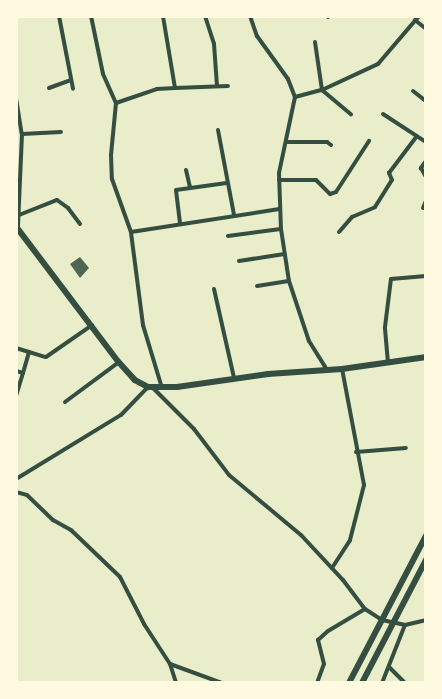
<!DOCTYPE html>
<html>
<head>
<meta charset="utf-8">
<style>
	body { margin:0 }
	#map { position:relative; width:442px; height:699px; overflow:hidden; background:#e9edc9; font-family:"Sofia Sans Condensed",sans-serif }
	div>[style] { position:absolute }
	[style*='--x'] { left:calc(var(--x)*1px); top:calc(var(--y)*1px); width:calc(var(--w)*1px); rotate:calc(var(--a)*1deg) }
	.building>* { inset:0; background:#4f6655 }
	.minor>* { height:4px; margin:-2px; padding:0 2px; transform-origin:2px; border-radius:2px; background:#344e41 }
	.primary>* { height:5.5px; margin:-2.75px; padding:0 2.75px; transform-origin:2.75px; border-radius:2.75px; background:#344e41 }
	span { translate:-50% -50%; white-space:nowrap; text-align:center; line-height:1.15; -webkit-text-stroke:4px #fefae0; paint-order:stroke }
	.frame { position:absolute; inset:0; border:18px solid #fefae0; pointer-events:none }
</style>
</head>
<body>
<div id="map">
	<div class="building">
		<div style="clip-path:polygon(80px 257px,89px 268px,80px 278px,70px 264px)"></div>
	</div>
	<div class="minor">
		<div style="--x:59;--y:16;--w:74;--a:79.1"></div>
		<div style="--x:91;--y:16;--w:59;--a:78.3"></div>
		<div style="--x:103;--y:74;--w:32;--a:66"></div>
		<div style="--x:116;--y:103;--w:43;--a:-18.9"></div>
		<div style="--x:157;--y:89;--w:18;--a:-3"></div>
		<div style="--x:175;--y:88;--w:73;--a:-99.5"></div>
		<div style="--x:205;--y:16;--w:29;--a:72"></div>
		<div style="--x:214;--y:44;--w:42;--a:85.9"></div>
		<div style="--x:250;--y:16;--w:21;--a:71"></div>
		<div style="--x:257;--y:36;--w:53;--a:54.2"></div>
		<div style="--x:288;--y:79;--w:19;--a:69"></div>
		<div style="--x:295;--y:97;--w:78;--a:101.9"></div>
		<div style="--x:279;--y:173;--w:56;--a:88"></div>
		<div style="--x:281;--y:229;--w:53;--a:81.3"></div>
		<div style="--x:289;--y:281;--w:63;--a:71.6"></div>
		<div style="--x:309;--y:341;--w:34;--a:58"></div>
		<div style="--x:328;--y:17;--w:1;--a:-90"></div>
		<div style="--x:415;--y:20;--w:14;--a:39"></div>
		<div style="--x:16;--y:29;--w:10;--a:90"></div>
		<div style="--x:315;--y:42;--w:49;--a:81.7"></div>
		<div style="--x:322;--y:90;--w:38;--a:40"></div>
		<div style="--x:49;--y:88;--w:23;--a:-20"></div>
		<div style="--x:175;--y:88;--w:53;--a:-2.2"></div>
		<div style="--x:413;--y:91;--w:16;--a:38"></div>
		<div style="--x:295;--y:97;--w:28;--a:-15"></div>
		<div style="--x:322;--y:90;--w:62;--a:-24.9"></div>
		<div style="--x:378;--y:64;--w:63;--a:-49.5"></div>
		<div style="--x:16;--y:98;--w:36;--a:81"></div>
		<div style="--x:22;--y:134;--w:93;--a:92.5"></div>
		<div style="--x:116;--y:103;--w:52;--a:95.5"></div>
		<div style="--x:111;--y:155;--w:24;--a:88"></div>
		<div style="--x:112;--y:179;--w:56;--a:70.3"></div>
		<div style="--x:383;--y:114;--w:51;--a:33.1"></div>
		<div style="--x:218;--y:130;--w:86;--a:79.3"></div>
		<div style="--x:22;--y:134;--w:39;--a:-3"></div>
		<div style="--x:286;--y:142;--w:41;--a:0"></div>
		<div style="--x:327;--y:142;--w:5;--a:37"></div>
		<div style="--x:426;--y:161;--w:9;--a:126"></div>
		<div style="--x:421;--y:168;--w:10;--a:61"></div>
		<div style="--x:186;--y:170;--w:18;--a:77"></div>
		<div style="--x:279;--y:180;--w:37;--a:0"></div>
		<div style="--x:316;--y:180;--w:20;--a:45"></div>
		<div style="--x:330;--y:194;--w:6;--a:-18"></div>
		<div style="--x:336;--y:192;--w:61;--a:-57.1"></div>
		<div style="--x:423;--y:208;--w:8;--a:-67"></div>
		<div style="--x:19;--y:215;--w:41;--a:-21.5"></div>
		<div style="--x:57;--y:200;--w:14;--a:36"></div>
		<div style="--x:68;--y:208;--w:20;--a:53"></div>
		<div style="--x:180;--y:223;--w:33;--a:-97"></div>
		<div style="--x:176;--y:190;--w:51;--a:-7.8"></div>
		<div style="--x:339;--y:232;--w:20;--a:-49"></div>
		<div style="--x:352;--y:217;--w:25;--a:-23"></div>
		<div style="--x:375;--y:207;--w:32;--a:-58"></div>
		<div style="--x:392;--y:180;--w:8;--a:-113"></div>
		<div style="--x:389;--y:173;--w:46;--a:-52.9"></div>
		<div style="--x:228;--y:236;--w:53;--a:-7.5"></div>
		<div style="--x:239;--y:261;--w:46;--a:-8.8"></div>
		<div style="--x:257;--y:286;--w:32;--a:-9"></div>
		<div style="--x:214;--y:289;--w:91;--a:77.3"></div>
		<div style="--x:16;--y:348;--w:31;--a:17"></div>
		<div style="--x:46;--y:357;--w:56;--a:-34.8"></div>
		<div style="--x:388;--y:363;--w:36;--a:-95"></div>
		<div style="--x:385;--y:327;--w:48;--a:-82.9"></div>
		<div style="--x:391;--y:279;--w:35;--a:-5"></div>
		<div style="--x:16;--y:371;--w:7;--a:16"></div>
		<div style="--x:23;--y:373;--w:24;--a:107"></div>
		<div style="--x:23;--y:373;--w:22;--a:-74"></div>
		<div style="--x:153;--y:388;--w:58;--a:45"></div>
		<div style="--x:194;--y:429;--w:58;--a:52.7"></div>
		<div style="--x:229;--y:475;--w:94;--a:39.8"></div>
		<div style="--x:301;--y:535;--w:62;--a:47"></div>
		<div style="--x:343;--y:580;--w:36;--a:53"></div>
		<div style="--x:365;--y:609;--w:20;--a:33"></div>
		<div style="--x:382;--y:620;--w:24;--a:12"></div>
		<div style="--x:405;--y:625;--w:22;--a:-13"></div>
		<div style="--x:162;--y:388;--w:66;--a:-106.8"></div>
		<div style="--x:143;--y:325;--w:94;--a:-97.4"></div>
		<div style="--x:131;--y:232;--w:150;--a:-8.8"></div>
		<div style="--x:65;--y:402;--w:67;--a:-36.5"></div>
		<div style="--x:356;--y:452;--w:50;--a:-4.6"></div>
		<div style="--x:16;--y:479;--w:123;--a:-31.4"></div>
		<div style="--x:121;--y:415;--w:39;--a:-46"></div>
		<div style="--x:16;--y:492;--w:11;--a:15"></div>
		<div style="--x:27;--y:495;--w:36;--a:44"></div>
		<div style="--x:53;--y:520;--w:21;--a:29"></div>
		<div style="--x:71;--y:530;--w:68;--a:43.8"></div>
		<div style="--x:120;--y:577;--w:53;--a:62.9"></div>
		<div style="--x:144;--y:624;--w:48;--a:57"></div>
		<div style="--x:170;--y:664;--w:20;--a:72"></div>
		<div style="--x:332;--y:568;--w:33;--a:-57"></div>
		<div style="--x:350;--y:540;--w:57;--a:-75.7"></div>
		<div style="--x:364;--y:485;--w:118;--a:-100.7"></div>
		<div style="--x:170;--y:664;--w:55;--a:20.1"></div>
		<div style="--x:389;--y:667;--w:23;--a:45"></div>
		<div style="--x:317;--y:683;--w:20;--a:-70"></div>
		<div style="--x:324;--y:664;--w:25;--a:-104"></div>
		<div style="--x:318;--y:640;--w:13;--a:-42"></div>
		<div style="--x:328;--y:631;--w:43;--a:-30.7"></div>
		<div style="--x:382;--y:683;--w:62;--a:-68.4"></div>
	</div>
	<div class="primary">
		<div style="--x:16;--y:226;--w:171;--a:52.9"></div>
		<div style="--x:119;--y:362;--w:24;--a:48"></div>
		<div style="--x:135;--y:380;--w:15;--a:28"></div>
		<div style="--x:148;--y:387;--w:29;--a:0"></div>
		<div style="--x:177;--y:387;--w:92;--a:-8.1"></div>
		<div style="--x:268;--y:374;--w:74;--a:-3.9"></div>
		<div style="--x:342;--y:369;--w:85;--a:-8.1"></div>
		<div style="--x:349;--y:683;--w:166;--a:-62.4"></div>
		<div style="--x:362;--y:683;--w:139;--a:-62.5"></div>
	</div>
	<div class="frame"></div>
</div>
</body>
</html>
